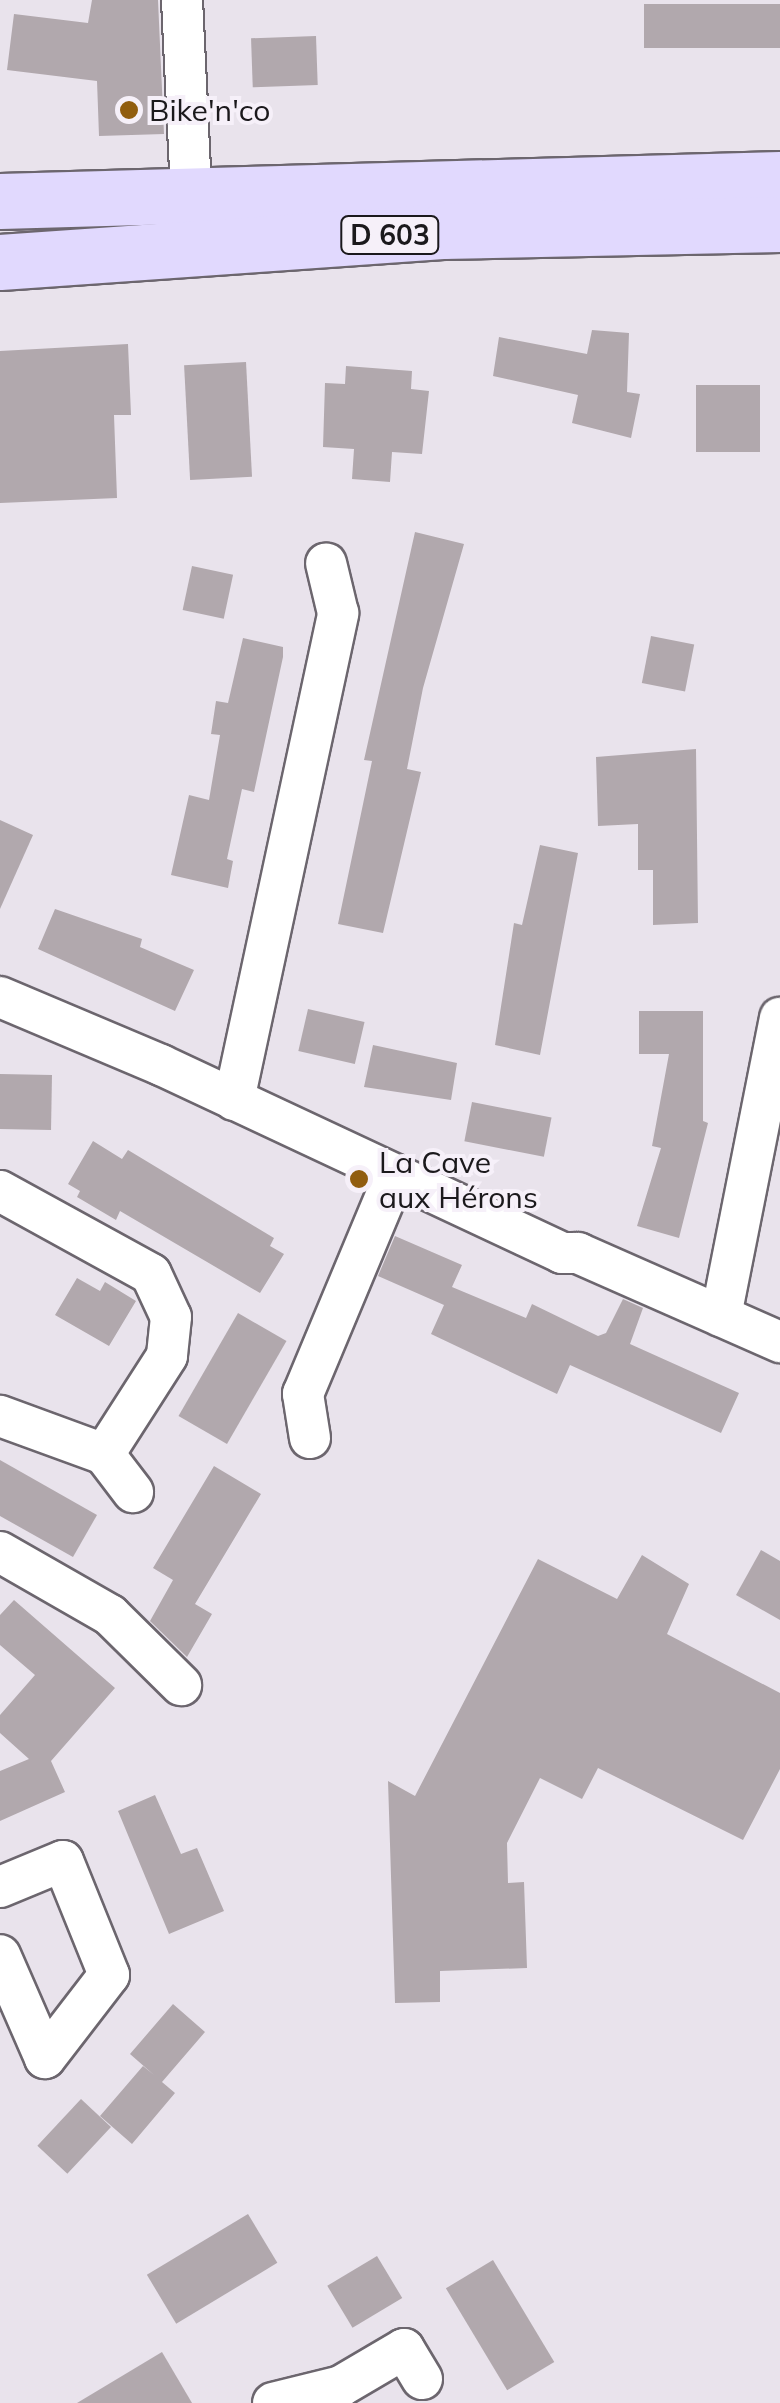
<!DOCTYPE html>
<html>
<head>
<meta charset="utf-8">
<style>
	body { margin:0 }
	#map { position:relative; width:780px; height:2403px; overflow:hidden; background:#e9e3ec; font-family:Mulish,sans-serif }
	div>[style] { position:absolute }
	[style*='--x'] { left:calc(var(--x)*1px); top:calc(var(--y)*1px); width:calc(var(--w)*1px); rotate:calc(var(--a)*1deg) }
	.building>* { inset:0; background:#b1a8ad; transform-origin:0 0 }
	.roads { filter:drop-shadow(2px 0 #6c666e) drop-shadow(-2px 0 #6c666e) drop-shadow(0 2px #6c666e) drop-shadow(0 -2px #6c666e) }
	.minor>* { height:40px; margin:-20px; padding:0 20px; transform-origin:20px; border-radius:20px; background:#fff }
	.primary>* { height:55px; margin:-27.5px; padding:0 27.5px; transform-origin:27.5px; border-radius:27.5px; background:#e1d9fe }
	.dots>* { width:28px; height:28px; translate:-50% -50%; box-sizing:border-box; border:5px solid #f6f0f9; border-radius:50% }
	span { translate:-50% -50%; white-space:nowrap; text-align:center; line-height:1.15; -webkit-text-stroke:8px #f6f0f9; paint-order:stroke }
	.shield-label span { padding:2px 8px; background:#f6f0f9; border:2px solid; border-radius:8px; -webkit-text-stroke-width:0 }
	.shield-label { font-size:28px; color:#1b191c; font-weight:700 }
	.poi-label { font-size:30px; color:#1b191c }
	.left { translate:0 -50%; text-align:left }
</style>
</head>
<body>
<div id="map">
	<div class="building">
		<div style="clip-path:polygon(92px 0,158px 0,164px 134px,99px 136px,97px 81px,7px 70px,14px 14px,88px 23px)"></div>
		<div style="left:780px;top:4px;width:44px;height:136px;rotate:90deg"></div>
		<div style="left:316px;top:36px;width:49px;height:65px;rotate:88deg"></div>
		<div style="clip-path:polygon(592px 330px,629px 333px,627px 392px,640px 394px,631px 438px,572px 423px,578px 395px,493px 376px,499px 337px,587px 354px)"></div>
		<div style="clip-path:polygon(128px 344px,131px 415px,114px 415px,117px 498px,0 503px,0 351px)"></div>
		<div style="left:246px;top:362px;width:115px;height:62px;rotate:87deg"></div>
		<div style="clip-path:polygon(346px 366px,412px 371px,411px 389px,429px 391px,422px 454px,392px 452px,390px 482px,352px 479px,354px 449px,323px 447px,325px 383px,345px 384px)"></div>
		<div style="left:760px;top:385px;width:67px;height:64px;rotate:90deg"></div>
		<div style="clip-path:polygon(415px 532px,464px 544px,423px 688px,407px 769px,421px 772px,383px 933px,338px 924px,372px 761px,364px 760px)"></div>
		<div style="left:192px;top:566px;width:42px;height:45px;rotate:12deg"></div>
		<div style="left:651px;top:636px;width:44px;height:48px;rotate:11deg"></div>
		<div style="clip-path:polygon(243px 638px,283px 647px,283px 657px,254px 792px,242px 789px,227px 859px,233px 861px,228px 888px,171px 875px,189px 795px,209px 800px,220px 735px,211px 734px,216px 701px,228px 703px)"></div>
		<div style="clip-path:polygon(696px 749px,698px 923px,653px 925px,653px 870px,638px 870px,638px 824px,598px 826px,596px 757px)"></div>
		<div style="clip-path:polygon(0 820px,33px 835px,0 909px)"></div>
		<div style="clip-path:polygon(540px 845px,578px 853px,540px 1055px,495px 1045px,514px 923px,522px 925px)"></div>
		<div style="clip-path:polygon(55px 909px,142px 939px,140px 947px,194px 970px,175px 1011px,38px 949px)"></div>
		<div style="left:308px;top:1009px;width:58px;height:43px;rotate:13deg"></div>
		<div style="clip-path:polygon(639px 1011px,703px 1011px,703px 1121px,708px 1123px,679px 1238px,637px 1226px,661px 1148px,652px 1146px,669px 1054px,639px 1054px)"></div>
		<div style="clip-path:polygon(373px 1045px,457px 1063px,451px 1100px,364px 1087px)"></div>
		<div style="left:0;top:1074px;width:52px;height:55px;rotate:1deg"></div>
		<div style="left:472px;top:1102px;width:81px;height:40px;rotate:11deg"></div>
		<div style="clip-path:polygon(93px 1141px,122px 1159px,128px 1150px,274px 1238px,270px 1246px,284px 1254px,260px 1293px,120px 1211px,116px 1220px,77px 1197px,80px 1191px,68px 1184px)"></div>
		<div style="clip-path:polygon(395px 1236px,462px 1265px,452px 1287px,526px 1318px,532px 1304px,598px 1336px,606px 1333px,623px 1299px,643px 1308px,630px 1344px,739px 1393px,721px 1433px,570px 1365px,557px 1394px,431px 1334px,444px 1305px,378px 1276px)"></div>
		<div style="clip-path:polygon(77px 1278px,100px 1291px,105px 1282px,136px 1301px,109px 1346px,55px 1315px)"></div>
		<div style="left:238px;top:1313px;width:56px;height:119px;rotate:30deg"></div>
		<div style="clip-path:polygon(0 1460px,97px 1515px,73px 1557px,0 1516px)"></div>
		<div style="clip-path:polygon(214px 1466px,261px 1494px,195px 1604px,212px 1614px,187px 1657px,150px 1621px,173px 1580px,153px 1568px)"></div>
		<div style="clip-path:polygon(761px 1550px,780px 1561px,780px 1620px,736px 1595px)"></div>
		<div style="clip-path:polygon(642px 1555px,689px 1584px,667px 1634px,780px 1693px,780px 1769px,743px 1840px,598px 1768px,582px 1799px,540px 1778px,507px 1843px,508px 1883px,524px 1882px,527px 1968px,440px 1971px,440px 2002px,395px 2003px,388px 1781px,415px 1796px,538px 1559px,617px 1599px)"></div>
		<div style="clip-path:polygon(14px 1600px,115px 1688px,51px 1761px,65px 1792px,0 1821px,0 1771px,29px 1759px,0 1733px,0 1715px,35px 1675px,0 1645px,0 1615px)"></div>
		<div style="clip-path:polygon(155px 1795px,181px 1854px,197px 1848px,224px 1911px,169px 1934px,118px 1811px)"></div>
		<div style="clip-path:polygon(173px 2004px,205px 2032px,162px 2082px,175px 2093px,132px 2144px,100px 2116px,143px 2066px,154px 2075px,130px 2054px)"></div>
		<div style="left:81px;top:2099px;width:41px;height:64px;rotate:43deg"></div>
		<div style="left:248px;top:2214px;width:57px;height:118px;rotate:59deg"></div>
		<div style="left:377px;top:2256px;width:49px;height:58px;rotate:59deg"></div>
		<div style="left:493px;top:2260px;width:119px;height:55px;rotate:59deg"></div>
		<div style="clip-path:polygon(162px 2352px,192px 2403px,77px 2403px)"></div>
	</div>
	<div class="roads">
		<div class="minor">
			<div style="--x:182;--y:0;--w:194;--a:87.3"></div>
			<div style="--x:0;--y:997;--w:175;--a:22.9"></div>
			<div style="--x:161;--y:1065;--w:443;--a:25.1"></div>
			<div style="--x:562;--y:1253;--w:16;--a:0"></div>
			<div style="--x:578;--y:1253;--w:221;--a:23.8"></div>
			<div style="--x:234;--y:1100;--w:498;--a:-77.9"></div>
			<div style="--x:338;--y:613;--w:51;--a:-103.5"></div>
			<div style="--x:0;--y:1191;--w:172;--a:28.8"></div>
			<div style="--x:151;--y:1274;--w:47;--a:65.1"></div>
			<div style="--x:171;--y:1317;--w:39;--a:96"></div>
			<div style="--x:167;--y:1356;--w:117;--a:122.7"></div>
			<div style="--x:104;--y:1454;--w:111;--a:-159.9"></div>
			<div style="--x:721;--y:1316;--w:304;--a:-78.8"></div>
			<div style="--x:310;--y:1438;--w:45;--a:-99"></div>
			<div style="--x:303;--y:1394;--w:238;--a:-67.3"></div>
			<div style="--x:104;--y:1454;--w:48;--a:52.7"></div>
			<div style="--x:0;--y:1552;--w:127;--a:29.8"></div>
			<div style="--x:110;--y:1615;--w:100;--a:44.6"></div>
			<div style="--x:0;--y:1887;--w:68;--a:-22.4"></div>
			<div style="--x:63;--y:1861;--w:123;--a:68"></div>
			<div style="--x:109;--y:1975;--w:105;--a:127.6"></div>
			<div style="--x:45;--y:2058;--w:112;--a:-113.6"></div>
			<div style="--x:273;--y:2403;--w:70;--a:-14"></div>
			<div style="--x:341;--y:2386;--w:73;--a:-30.4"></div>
			<div style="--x:404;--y:2349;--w:35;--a:59"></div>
		</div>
		<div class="primary">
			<div style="--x:0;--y:201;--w:780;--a:-1.62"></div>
			<div style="--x:0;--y:262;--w:443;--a:-4"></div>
			<div style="--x:442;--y:231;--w:338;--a:-1.2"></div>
		</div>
	</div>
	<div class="dots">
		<div style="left:129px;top:110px;background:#915d0f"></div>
		<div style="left:359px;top:1179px;background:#915d0f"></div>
	</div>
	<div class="shield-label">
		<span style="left:390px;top:235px">D 603</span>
	</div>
	<div class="poi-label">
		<span class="left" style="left:149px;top:110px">Bike'n'co</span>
		<span class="left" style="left:379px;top:1179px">La Cave<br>aux Hérons</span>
	</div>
</div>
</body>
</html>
